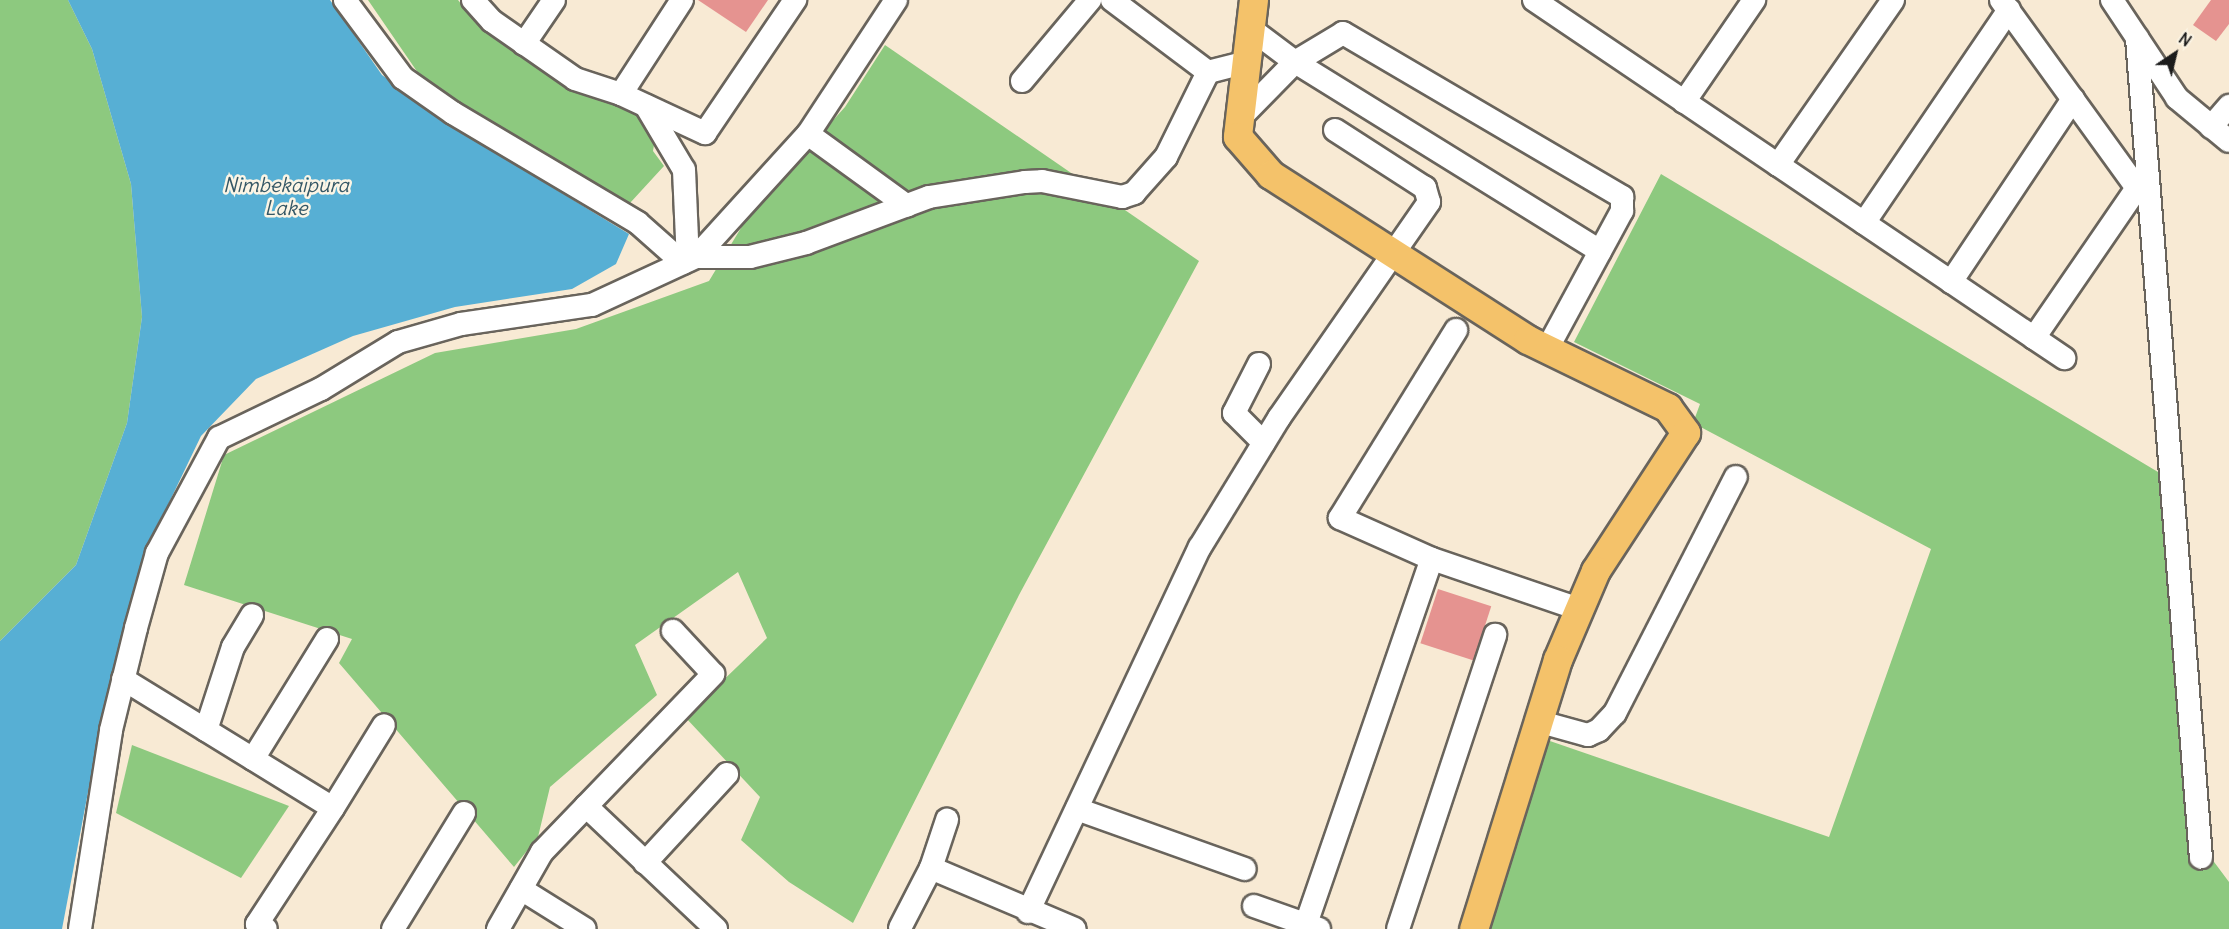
<!DOCTYPE html>
<html>
<head>
<meta charset="utf-8">
<style>
	body { margin:0 }
	#map { position:relative; width:2229px; height:929px; overflow:hidden; background:#f8ead4; font-family:Delius,sans-serif }
	div>[style] { position:absolute }
	[style*='--x'] { left:calc(var(--x)*1px); top:calc(var(--y)*1px); width:calc(var(--w)*1px); rotate:calc(var(--a)*1deg) }
	.green>* { inset:0; background:#8dc97f }
	.water>* { inset:0; background:#57afd4 }
	.building>* { inset:0; background:#e59390; transform-origin:0 0 }
	.roads { filter:drop-shadow(2px 0 #69645c) drop-shadow(-2px 0 #69645c) drop-shadow(0 2px #69645c) drop-shadow(0 -2px #69645c) }
	.minor>* { height:22px; margin:-11px; padding:0 11px; transform-origin:11px; border-radius:11px; background:#fff }
	.major>* { height:28px; margin:-14px; padding:0 14px; transform-origin:14px; border-radius:14px; background:#f4c26a }
	span { translate:-50% -50%; white-space:nowrap; text-align:center; line-height:1.15; -webkit-text-stroke:5px #fcf5e5; paint-order:stroke }
	.water-label { font-size:20px; color:#345766; font-style:italic }
	.north { position:absolute; left:2145px; top:24px; width:60px; height:60px; -webkit-text-stroke:4px #fcf5e5; paint-order:stroke; rotate:35deg; font-size:16px; font-weight:700; line-height:24px; text-align:center; color:#1c1c1c }
	.north::after { content:''; display:block; margin:auto; width:21px; height:27px; background:#1c1c1c; clip-path:polygon(50% 0,100% 100%,50% 72%,0 100%) }
</style>
</head>
<body>
<div id="map">
	<div class="green">
		<div style="clip-path:polygon(0 0,68px 0,92px 49px,131px 184px,142px 317px,127px 423px,76px 565px,0 641px)"></div>
		<div style="clip-path:polygon(368px 0,458px 0,482px 30px,561px 82px,640px 114px,655px 139px,653px 151px,664px 166px,630px 203px,427px 86px)"></div>
		<div style="clip-path:polygon(885px 45px,1199px 261px,1019px 595px,853px 923px,789px 882px,741px 840px,760px 797px,685px 717px,767px 638px,738px 572px,635px 645px,657px 695px,550px 787px,538px 837px,514px 867px,339px 663px,352px 639px,184px 585px,224px 455px,435px 353px,576px 329px,709px 281px,750px 213px,845px 107px)"></div>
		<div style="clip-path:polygon(1661px 174px,2168px 478px,2191px 831px,2229px 882px,2229px 929px,1490px 929px,1547px 740px,1829px 837px,1931px 549px,1693px 423px,1700px 404px,1574px 342px)"></div>
		<div style="clip-path:polygon(132px 745px,289px 806px,241px 878px,116px 813px)"></div>
	</div>
	<div class="water">
		<div style="clip-path:polygon(68px 0,330px 0,382px 75px,450px 125px,629px 234px,616px 264px,572px 289px,455px 307px,353px 336px,256px 379px,201px 436px,153px 536px,89px 787px,62px 929px,0 929px,0 641px,76px 565px,127px 423px,142px 317px,131px 184px,92px 49px)"></div>
	</div>
	<div class="building">
		<div style="clip-path:polygon(698px 0,768px 0,746px 32px)"></div>
		<div style="clip-path:polygon(2211px 0,2229px 0,2229px 24px,2216px 41px,2193px 25px)"></div>
		<div style="left:1438px;top:589px;width:56px;height:57px;rotate:18deg"></div>
	</div>
	<div class="roads">
		<div class="minor">
			<div style="--x:345;--y:0;--w:97;--a:53.4"></div>
			<div style="--x:403;--y:78;--w:61;--a:35"></div>
			<div style="--x:453;--y:113;--w:215;--a:30.7"></div>
			<div style="--x:638;--y:223;--w:60;--a:41.6"></div>
			<div style="--x:473;--y:0;--w:28;--a:48"></div>
			<div style="--x:492;--y:21;--w:101;--a:34.9"></div>
			<div style="--x:575;--y:79;--w:48;--a:18.1"></div>
			<div style="--x:621;--y:94;--w:93;--a:24.9"></div>
			<div style="--x:705;--y:133;--w:161;--a:-55.9"></div>
			<div style="--x:1112;--y:0;--w:120;--a:36.9"></div>
			<div style="--x:1534;--y:0;--w:640;--a:34.04"></div>
			<div style="--x:2001;--y:0;--w:232;--a:54.1"></div>
			<div style="--x:2137;--y:188;--w:182;--a:124.5"></div>
			<div style="--x:2112;--y:0;--w:118;--a:56.4"></div>
			<div style="--x:2177;--y:98;--w:67;--a:39.6"></div>
			<div style="--x:1251;--y:29;--w:55;--a:36.9"></div>
			<div style="--x:1295;--y:62;--w:359;--a:31.8"></div>
			<div style="--x:2137;--y:38;--w:822;--a:85.54"></div>
			<div style="--x:524;--y:44;--w:53;--a:-55.7"></div>
			<div style="--x:1022;--y:81;--w:106;--a:-50"></div>
			<div style="--x:621;--y:94;--w:112;--a:-57"></div>
			<div style="--x:1684;--y:102;--w:124;--a:-55.5"></div>
			<div style="--x:646;--y:106;--w:74;--a:59.3"></div>
			<div style="--x:684;--y:170;--w:90;--a:87.5"></div>
			<div style="--x:1241;--y:117;--w:77;--a:-45.5"></div>
			<div style="--x:1295;--y:62;--w:56;--a:-31.1"></div>
			<div style="--x:1343;--y:33;--w:324;--a:30.4"></div>
			<div style="--x:1622;--y:197;--w:14;--a:90"></div>
			<div style="--x:1622;--y:211;--w:157;--a:118.5"></div>
			<div style="--x:2211;--y:127;--w:28;--a:-49"></div>
			<div style="--x:808;--y:134;--w:122;--a:36"></div>
			<div style="--x:1778;--y:165;--w:201;--a:-55.1"></div>
			<div style="--x:1864;--y:223;--w:258;--a:-55.8"></div>
			<div style="--x:696;--y:257;--w:166;--a:-47.7"></div>
			<div style="--x:808;--y:134;--w:160;--a:-56.7"></div>
			<div style="--x:1951;--y:282;--w:220;--a:-56.3"></div>
			<div style="--x:1259;--y:364;--w:55;--a:117"></div>
			<div style="--x:1234;--y:413;--w:42;--a:45"></div>
			<div style="--x:1432;--y:559;--w:155;--a:18.8"></div>
			<div style="--x:123;--y:679;--w:246;--a:31.6"></div>
			<div style="--x:333;--y:808;--w:139;--a:123.2"></div>
			<div style="--x:257;--y:924;--w:10;--a:29"></div>
			<div style="--x:1537;--y:721;--w:53;--a:15.4"></div>
			<div style="--x:1588;--y:735;--w:12;--a:-24"></div>
			<div style="--x:1599;--y:730;--w:23;--a:-47"></div>
			<div style="--x:1615;--y:713;--w:265;--a:-62.9"></div>
			<div style="--x:206;--y:730;--w:87;--a:-72"></div>
			<div style="--x:233;--y:647;--w:37;--a:-59"></div>
			<div style="--x:253;--y:759;--w:141;--a:-58.3"></div>
			<div style="--x:586;--y:806;--w:179;--a:43.4"></div>
			<div style="--x:333;--y:808;--w:97;--a:-58.4"></div>
			<div style="--x:1077;--y:809;--w:178;--a:19.7"></div>
			<div style="--x:645;--y:863;--w:121;--a:-47.3"></div>
			<div style="--x:931;--y:868;--w:156;--a:23"></div>
			<div style="--x:521;--y:889;--w:75;--a:32"></div>
			<div style="--x:1254;--y:906;--w:69;--a:19.5"></div>
			<div style="--x:1028;--y:912;--w:403;--a:-64.8"></div>
			<div style="--x:1200;--y:547;--w:151;--a:-58.5"></div>
			<div style="--x:1279;--y:418;--w:263;--a:-55.2"></div>
			<div style="--x:1429;--y:202;--w:15;--a:-106"></div>
			<div style="--x:1425;--y:188;--w:107;--a:-147.2"></div>
			<div style="--x:1306;--y:924;--w:386;--a:-71"></div>
			<div style="--x:1432;--y:559;--w:101;--a:-156"></div>
			<div style="--x:1340;--y:518;--w:221;--a:-58.3"></div>
			<div style="--x:900;--y:928;--w:68;--a:-62.7"></div>
			<div style="--x:931;--y:868;--w:51;--a:-71.6"></div>
			<div style="--x:80;--y:929;--w:201;--a:-81.1"></div>
			<div style="--x:111;--y:730;--w:105;--a:-76.2"></div>
			<div style="--x:136;--y:628;--w:78;--a:-74.4"></div>
			<div style="--x:157;--y:553;--w:131;--a:-61.7"></div>
			<div style="--x:219;--y:438;--w:113;--a:-25.7"></div>
			<div style="--x:321;--y:389;--w:90;--a:-31.4"></div>
			<div style="--x:398;--y:342;--w:66;--a:-15.9"></div>
			<div style="--x:461;--y:324;--w:132;--a:-8.3"></div>
			<div style="--x:592;--y:305;--w:115;--a:-24.8"></div>
			<div style="--x:696;--y:257;--w:54;--a:0"></div>
			<div style="--x:750;--y:257;--w:58;--a:-14"></div>
			<div style="--x:806;--y:243;--w:131;--a:-20.5"></div>
			<div style="--x:929;--y:197;--w:97;--a:-8.9"></div>
			<div style="--x:1025;--y:182;--w:17;--a:-3"></div>
			<div style="--x:1042;--y:181;--w:82;--a:11.3"></div>
			<div style="--x:1122;--y:197;--w:13;--a:-18"></div>
			<div style="--x:1134;--y:193;--w:48;--a:-48.4"></div>
			<div style="--x:1166;--y:157;--w:95;--a:-63.7"></div>
			<div style="--x:1208;--y:72;--w:40;--a:-14.4"></div>
			<div style="--x:393;--y:929;--w:136;--a:-58.5"></div>
			<div style="--x:498;--y:929;--w:89;--a:-60.3"></div>
			<div style="--x:542;--y:852;--w:247;--a:-46.1"></div>
			<div style="--x:713;--y:674;--w:59;--a:-132.9"></div>
			<div style="--x:1398;--y:929;--w:310;--a:-71.7"></div>
		</div>
		<div class="major">
			<div style="--x:1254;--y:0;--w:138;--a:96.7"></div>
			<div style="--x:1238;--y:137;--w:50;--a:49"></div>
			<div style="--x:1271;--y:175;--w:305;--a:32.7"></div>
			<div style="--x:1528;--y:340;--w:156;--a:25.9"></div>
			<div style="--x:1668;--y:408;--w:31;--a:54"></div>
			<div style="--x:1686;--y:433;--w:165;--a:123.1"></div>
			<div style="--x:1596;--y:571;--w:97;--a:113.1"></div>
			<div style="--x:1558;--y:660;--w:282;--a:107.3"></div>
		</div>
	</div>
	<div class="water-label">
		<span style="left:286px;top:196px">Nimbekaipura<br>Lake</span>
	</div>
	<div class="north">N</div>
</div>
</body>
</html>
